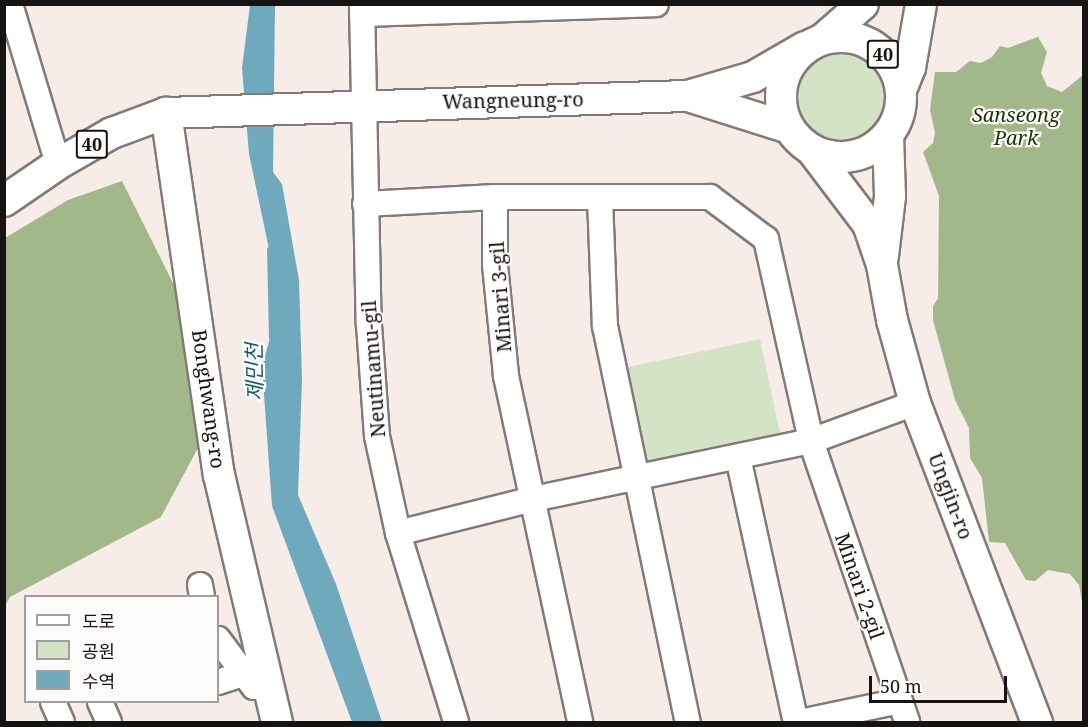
<!DOCTYPE html>
<html>
<head>
<meta charset="utf-8">
<style>
	body { margin:0 }
	#map { position:relative; width:1088px; height:727px; overflow:hidden; background:#f6ede9; font-family:"Noto Serif","Noto Sans KR",serif }
	div>[style] { position:absolute }
	[style*='--x'] { left:calc(var(--x)*1px); top:calc(var(--y)*1px); width:calc(var(--w)*1px); rotate:calc(var(--a)*1deg) }
	.green>* { inset:0; background:#d4e3c5; transform-origin:0 0 }
	.round { border-radius:50% }
	.forest>* { inset:0; background:#a2b88b }
	.water>* { inset:0; background:#6fa9bd }
	.stream>* { height:5px; margin:-2.5px; padding:0 2.5px; transform-origin:2.5px; border-radius:2.5px; background:#6fa9bd }
	.roads { filter:drop-shadow(2px 0 #827a77) drop-shadow(-2px 0 #827a77) drop-shadow(0 2px #827a77) drop-shadow(0 -2px #827a77) }
	.minor>* { height:24px; margin:-12px; padding:0 12px; transform-origin:12px; border-radius:12px; background:#fff }
	.major>* { height:30px; margin:-15px; padding:0 15px; transform-origin:15px; border-radius:15px; background:#fff }
	.major>.ring { margin:-15px; padding:0; box-sizing:content-box; background:none; border:30px solid #fff; border-radius:50% }
	span { translate:-50% -50%; white-space:nowrap; text-align:center; line-height:1.15; -webkit-text-stroke:4.5px #fefcfb; paint-order:stroke }
	.shield-label span { padding:2px 4px; background:#fefcfb; border:2px solid; border-radius:4px; -webkit-text-stroke-width:0 }
	.shield-label { font-size:18px; color:#161412; font-weight:700 }
	.street-label { font-size:20px; color:#161412 }
	.park-label { font-size:20px; color:#1e3100; font-style:italic }
	.water-label { font-size:21px; color:#0e5e73; font-style:italic }
	.frame { position:absolute; inset:0; border:6px solid #161412; pointer-events:none }
	.legend { position:absolute; left:24px; top:595px; width:195px; height:108px; box-sizing:border-box; background:#fefcfb; border:2px solid #a19f9e; margin:0; padding:8px 10px; list-style:none; font-size:18px; color:#161412 }
	.legend li { display:flex; align-items:center; gap:12px; height:30px }
	.legend b { width:30px; border:2px solid #a19f9e }
	.scale { position:absolute; left:869px; top:676px; width:138px; height:27px; box-sizing:border-box; border:3px solid #161412; border-top:0; padding-left:8px; font-size:18px; line-height:21px; white-space:nowrap; color:#161412; -webkit-text-stroke:4px #fefcfb; paint-order:stroke }
</style>
</head>
<body>
<div id="map">
	<div class="green">
		<div class="round" style="left:794px;top:45px;width:96px;height:96px"></div>
		<div style="left:760px;top:339px;width:104px;height:150px;rotate:78deg"></div>
	</div>
	<div class="forest">
		<div style="clip-path:polygon(1038px 37px,1047px 52px,1041px 73px,1047px 86px,1062px 92px,1083px 75px,1083px 607px,1079px 585px,1070px 574px,1048px 570px,1035px 581px,1026px 580px,1005px 543px,989px 542px,982px 478px,970px 458px,969px 428px,955px 400px,933px 320px,933px 306px,938px 298px,939px 196px,923px 152px,933px 143px,935px 133px,930px 110px,935px 72px,956px 72px,970px 61px,981px 63px,992px 57px,1000px 46px,1008px 48px)"></div>
		<div style="clip-path:polygon(122px 181px,176px 289px,199px 446px,161px 517px,10px 597px,5px 606px,5px 238px,68px 200px)"></div>
	</div>
	<div class="water">
		<div style="clip-path:polygon(250px 5px,275px 5px,273px 172px,282px 184px,299px 280px,302px 379px,298px 495px,336px 584px,382px 722px,352px 722px,272px 506px,262px 367px,271px 334px,270px 254px,249px 154px,242px 68px)"></div>
	</div>
	<div class="stream">
		<div style="--x:269;--y:249;--w:89;--a:88.7"></div>
	</div>
	<div class="roads">
		<div class="minor">
			<div style="--x:10;--y:4;--w:167;--a:73.3"></div>
			<div style="--x:362;--y:4;--w:321;--a:88.8"></div>
			<div style="--x:369;--y:325;--w:111;--a:85.9"></div>
			<div style="--x:377;--y:436;--w:99;--a:77.8"></div>
			<div style="--x:398;--y:533;--w:198;--a:72.9"></div>
			<div style="--x:362;--y:14;--w:294;--a:-1.9"></div>
			<div style="--x:495;--y:197;--w:68;--a:90"></div>
			<div style="--x:495;--y:265;--w:112;--a:84.3"></div>
			<div style="--x:506;--y:376;--w:354;--a:77.9"></div>
			<div style="--x:600;--y:198;--w:128;--a:87.8"></div>
			<div style="--x:605;--y:326;--w:405;--a:78.2"></div>
			<div style="--x:365;--y:204;--w:130;--a:-3.1"></div>
			<div style="--x:495;--y:197;--w:215;--a:0"></div>
			<div style="--x:710;--y:197;--w:70;--a:36.9"></div>
			<div style="--x:766;--y:239;--w:207;--a:77.4"></div>
			<div style="--x:811;--y:441;--w:297;--a:71.1"></div>
			<div style="--x:738;--y:457;--w:271;--a:77.7"></div>
			<div style="--x:398;--y:533;--w:139;--a:-14.1"></div>
			<div style="--x:533;--y:499;--w:284;--a:-11.8"></div>
			<div style="--x:811;--y:441;--w:111;--a:-20.1"></div>
			<div style="--x:200;--y:585;--w:11;--a:80"></div>
			<div style="--x:218;--y:639;--w:60;--a:53.1"></div>
			<div style="--x:254;--y:687;--w:15;--a:-20"></div>
			<div style="--x:218;--y:682;--w:25;--a:-18"></div>
			<div style="--x:53;--y:702;--w:22;--a:66"></div>
			<div style="--x:100;--y:702;--w:22;--a:66"></div>
			<div style="--x:800;--y:722;--w:102;--a:-11.9"></div>
		</div>
		<div class="major">
			<div class="ring" style="left:781px;top:37px;width:90px;height:90px"></div>
			<div style="--x:823;--y:39;--w:53;--a:-41.2"></div>
			<div style="--x:901;--y:90;--w:24;--a:-68"></div>
			<div style="--x:910;--y:68;--w:65;--a:-80.2"></div>
			<div style="--x:688;--y:96;--w:106;--a:17.6"></div>
			<div style="--x:166;--y:113;--w:366;--a:81.7"></div>
			<div style="--x:219;--y:475;--w:254;--a:76.8"></div>
			<div style="--x:811;--y:149;--w:94;--a:52.8"></div>
			<div style="--x:868;--y:224;--w:43;--a:71.1"></div>
			<div style="--x:882;--y:265;--w:56;--a:79.7"></div>
			<div style="--x:892;--y:320;--w:86;--a:74.5"></div>
			<div style="--x:915;--y:403;--w:342;--a:69.1"></div>
			<div style="--x:4;--y:201;--w:65;--a:-34.4"></div>
			<div style="--x:58;--y:164;--w:62;--a:-29.9"></div>
			<div style="--x:112;--y:133;--w:58;--a:-20.3"></div>
			<div style="--x:166;--y:113;--w:522;--a:-1.87"></div>
			<div style="--x:688;--y:96;--w:68;--a:-16.3"></div>
			<div style="--x:753;--y:77;--w:60;--a:-30"></div>
			<div style="--x:883;--y:256;--w:60;--a:-83.3"></div>
			<div style="--x:890;--y:196;--w:61;--a:-91.9"></div>
		</div>
	</div>
	<div class="shield-label">
		<span style="left:883px;top:54px">40</span>
		<span style="left:92px;top:144px">40</span>
	</div>
	<div class="street-label">
		<span style="left:513px;top:100px;rotate:-1deg">Wangneung-ro</span>
		<span style="left:500px;top:297px;rotate:-94deg">Minari 3-gil</span>
		<span style="left:373px;top:369px;rotate:-94deg">Neutinamu-gil</span>
		<span style="left:209px;top:399px;rotate:82deg">Bonghwang-ro</span>
		<span style="left:951px;top:496px;rotate:69deg">Ungjin-ro</span>
		<span style="left:860px;top:586px;rotate:71deg">Minari 2-gil</span>
	</div>
	<div class="park-label">
		<span style="left:1016px;top:126px">Sanseong<br>Park</span>
	</div>
	<div class="water-label">
		<span style="left:254px;top:372px;rotate:-91deg">제민천</span>
	</div>
	<div class="frame"></div>
	<ul class="legend">
	<li><b style="height:8px;background:#fff"></b>도로</li>
	<li><b style="height:16px;background:#d4e3c5"></b>공원</li>
	<li><b style="height:16px;background:#6fa9bd"></b>수역</li>
	</ul>
	<div class="scale">50 m</div>
</div>
</body>
</html>
